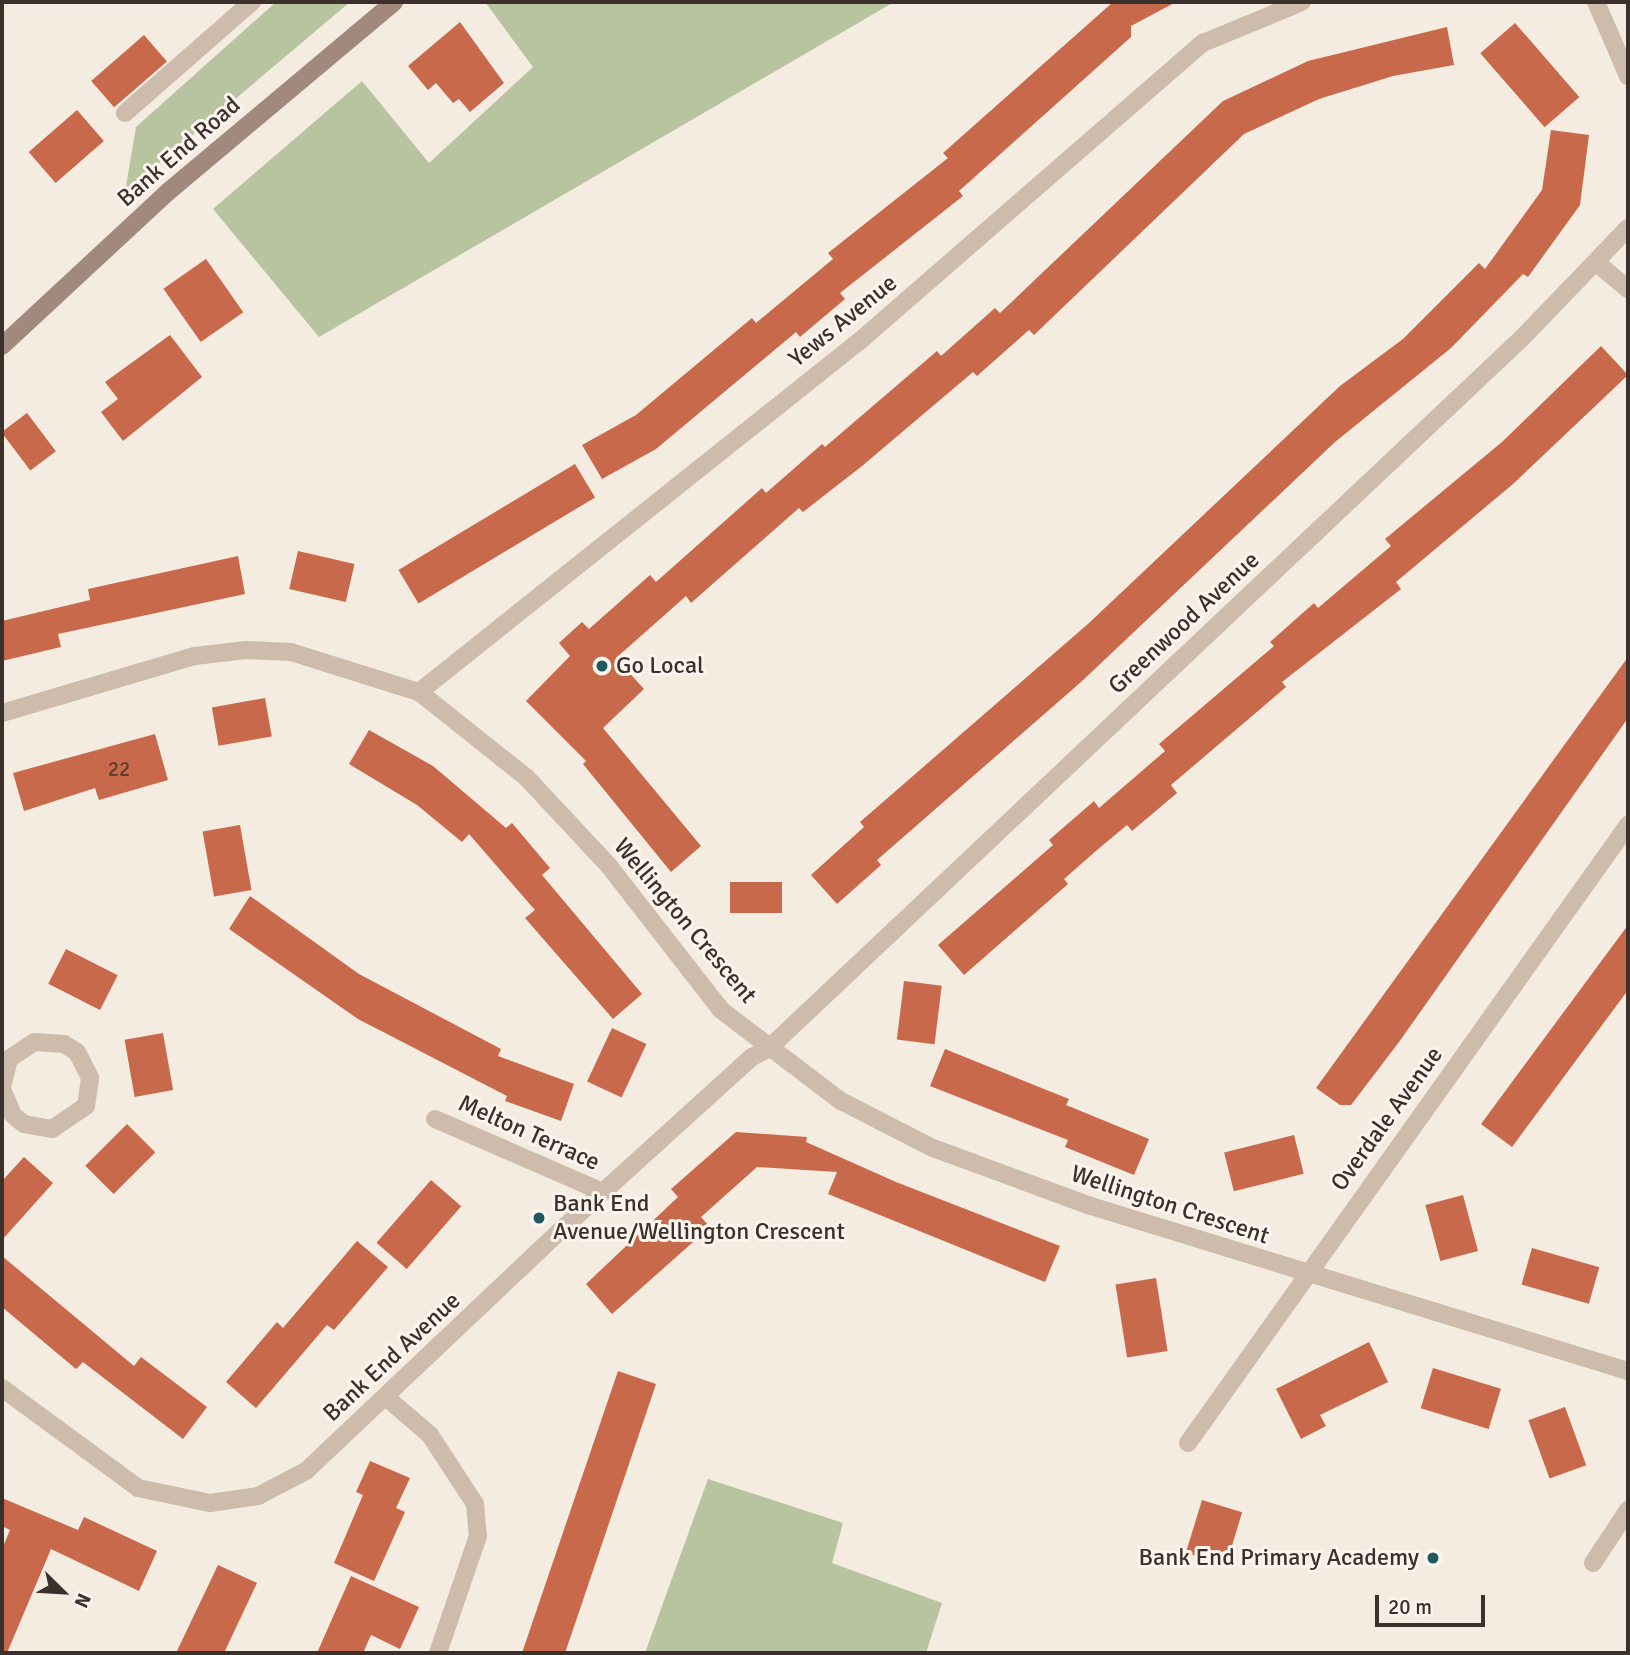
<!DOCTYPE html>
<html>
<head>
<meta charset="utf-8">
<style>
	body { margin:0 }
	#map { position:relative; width:1630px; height:1655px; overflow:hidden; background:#f4ebe1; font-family:Signika,sans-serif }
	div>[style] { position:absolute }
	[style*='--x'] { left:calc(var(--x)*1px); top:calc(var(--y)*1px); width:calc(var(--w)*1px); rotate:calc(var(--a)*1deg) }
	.green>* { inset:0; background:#b8c4a0 }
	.building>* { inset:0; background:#c8694b; transform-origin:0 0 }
	.street>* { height:18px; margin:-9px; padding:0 9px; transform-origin:9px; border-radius:9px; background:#cdbbac }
	.secondary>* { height:18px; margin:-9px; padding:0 9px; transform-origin:9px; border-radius:9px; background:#a18a7d }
	.dots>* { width:19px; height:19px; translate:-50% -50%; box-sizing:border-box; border:4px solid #fbf5ee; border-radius:50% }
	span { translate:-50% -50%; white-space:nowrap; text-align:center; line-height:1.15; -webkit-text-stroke:6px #fbf5ee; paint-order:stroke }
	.number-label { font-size:21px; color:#5e3e33 }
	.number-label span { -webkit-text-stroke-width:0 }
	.street-label { font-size:24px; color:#3b302b }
	.poi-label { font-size:24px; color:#3b302b }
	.left { translate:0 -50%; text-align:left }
	.right { translate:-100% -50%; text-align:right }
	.frame { position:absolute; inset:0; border:4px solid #3b302b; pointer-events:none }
	.north { position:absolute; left:28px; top:1557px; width:70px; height:70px; -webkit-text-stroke:5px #fbf5ee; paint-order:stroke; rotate:114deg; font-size:19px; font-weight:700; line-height:28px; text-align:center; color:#3b302b }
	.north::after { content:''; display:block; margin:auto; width:24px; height:32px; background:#3b302b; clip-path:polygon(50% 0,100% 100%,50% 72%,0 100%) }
	.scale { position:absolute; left:1375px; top:1595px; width:110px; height:32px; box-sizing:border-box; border:4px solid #3b302b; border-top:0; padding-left:9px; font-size:21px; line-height:24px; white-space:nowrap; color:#3b302b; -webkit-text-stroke:5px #fbf5ee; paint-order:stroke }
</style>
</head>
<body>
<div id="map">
	<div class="green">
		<div style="clip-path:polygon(276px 2px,350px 2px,125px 192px,136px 127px)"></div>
		<div style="clip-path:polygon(485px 2px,894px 2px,319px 337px,213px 209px,362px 81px,429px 163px,533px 67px)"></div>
		<div style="clip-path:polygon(708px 1479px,843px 1523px,832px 1563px,942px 1603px,926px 1653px,645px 1653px)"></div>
	</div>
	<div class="building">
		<div style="clip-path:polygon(1113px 2px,1176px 2px,1131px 26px,1131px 37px,959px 191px,963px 196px,840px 293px,845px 299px,800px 337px,796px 332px,656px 449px,602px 479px,582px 445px,636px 415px,752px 318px,756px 323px,833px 259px,828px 253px,948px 158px,943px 153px)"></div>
		<div style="clip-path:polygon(460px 22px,504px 83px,470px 112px,459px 99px,453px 103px,436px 83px,428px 90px,408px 66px)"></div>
		<div style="left:1515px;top:23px;width:98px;height:46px;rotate:49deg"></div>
		<div style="clip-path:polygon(1447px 27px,1454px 65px,1393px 76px,1319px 99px,1244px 134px,1034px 335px,1029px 330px,977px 376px,973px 372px,862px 466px,803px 512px,799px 508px,691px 603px,686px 596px,616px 658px,644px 689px,603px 728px,701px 846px,671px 872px,583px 764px,586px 761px,526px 701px,570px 656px,559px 643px,582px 622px,589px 629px,650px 575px,656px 582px,762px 488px,766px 493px,822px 444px,825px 447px,937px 351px,941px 356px,995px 308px,1000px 313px,1223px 101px,1308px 61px)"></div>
		<div style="left:144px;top:35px;width:35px;height:70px;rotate:49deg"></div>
		<div style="left:77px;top:110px;width:41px;height:64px;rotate:49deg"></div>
		<div style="clip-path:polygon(1551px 130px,1589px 135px,1580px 205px,1528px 277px,1523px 274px,1451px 348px,1335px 442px,1081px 682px,877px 860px,881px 865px,837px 904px,811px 875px,864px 827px,860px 822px,1089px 623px,1340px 386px,1403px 339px,1479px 263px,1485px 269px,1542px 190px)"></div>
		<div style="left:206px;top:259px;width:65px;height:52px;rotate:55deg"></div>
		<div style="clip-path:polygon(170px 335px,202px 377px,123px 441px,101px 412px,118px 399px,105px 382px)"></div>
		<div style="clip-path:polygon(1601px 346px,1628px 375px,1513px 484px,1396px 582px,1401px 589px,1282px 682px,1286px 687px,1171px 785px,1177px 793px,1132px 831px,1127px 825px,1097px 850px,1064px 879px,1068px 884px,964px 975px,938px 945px,1053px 845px,1049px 840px,1094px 801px,1099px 808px,1165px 751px,1159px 744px,1274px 646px,1270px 642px,1314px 603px,1318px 608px,1391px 546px,1385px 539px,1502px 442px)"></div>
		<div style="left:27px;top:413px;width:48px;height:32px;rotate:53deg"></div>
		<div style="left:575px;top:464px;width:39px;height:206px;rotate:59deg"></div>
		<div style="left:298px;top:551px;width:58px;height:39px;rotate:13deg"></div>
		<div style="clip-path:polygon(238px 556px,245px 594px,58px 634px,61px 647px,2px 661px,2px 621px,90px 600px,88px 589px)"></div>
		<div style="clip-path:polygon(1628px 657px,1628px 718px,1399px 1042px,1351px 1105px,1340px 1105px,1316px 1088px)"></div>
		<div style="left:265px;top:698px;width:39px;height:54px;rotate:80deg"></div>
		<div style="clip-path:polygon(369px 730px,433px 766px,506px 828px,512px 823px,550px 868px,542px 875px,642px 994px,613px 1019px,525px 918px,535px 910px,469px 834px,462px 842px,417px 805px,349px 764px)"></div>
		<div style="clip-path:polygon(155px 734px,168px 780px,99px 800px,95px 788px,24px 811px,13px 773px)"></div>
		<div style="left:240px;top:825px;width:66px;height:38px;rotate:80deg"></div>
		<div style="left:730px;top:882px;width:52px;height:31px"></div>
		<div style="clip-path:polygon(250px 896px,359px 974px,501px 1049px,498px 1056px,574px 1084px,561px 1121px,505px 1101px,507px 1096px,358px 1019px,229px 929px)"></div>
		<div style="clip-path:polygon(1628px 925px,1628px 990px,1512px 1147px,1481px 1124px)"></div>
		<div style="left:66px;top:949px;width:58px;height:39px;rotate:27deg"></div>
		<div style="left:904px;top:981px;width:38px;height:59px;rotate:7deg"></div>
		<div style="left:612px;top:1028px;width:38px;height:59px;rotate:25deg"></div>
		<div style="left:163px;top:1033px;width:58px;height:39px;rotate:80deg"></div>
		<div style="clip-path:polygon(945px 1049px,1069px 1099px,1066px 1105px,1149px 1139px,1134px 1175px,1065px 1147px,1068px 1140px,930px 1086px)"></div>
		<div style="left:127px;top:1124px;width:40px;height:59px;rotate:45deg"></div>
		<div style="clip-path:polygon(736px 1132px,807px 1137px,806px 1142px,896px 1182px,1060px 1246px,1045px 1282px,828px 1194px,837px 1172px,757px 1167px,701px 1217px,710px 1227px,612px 1314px,586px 1284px,678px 1197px,671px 1189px)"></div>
		<div style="left:1294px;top:1135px;width:40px;height:72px;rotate:76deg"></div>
		<div style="clip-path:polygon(24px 1157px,53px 1183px,2px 1240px,2px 1181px)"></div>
		<div style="left:431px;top:1180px;width:40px;height:83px;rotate:41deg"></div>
		<div style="left:1463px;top:1195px;width:58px;height:39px;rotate:75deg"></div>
		<div style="clip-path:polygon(357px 1241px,388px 1267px,334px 1330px,327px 1325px,256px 1408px,226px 1382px,277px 1322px,283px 1328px)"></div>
		<div style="left:1532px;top:1248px;width:70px;height:38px;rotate:16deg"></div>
		<div style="clip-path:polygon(2px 1256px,134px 1366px,141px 1357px,207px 1407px,183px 1439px,83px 1362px,76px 1369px,2px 1307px)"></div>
		<div style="left:1156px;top:1278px;width:74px;height:41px;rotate:81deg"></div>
		<div style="clip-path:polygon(1369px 1342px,1388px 1382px,1320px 1415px,1326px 1426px,1301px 1439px,1276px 1389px)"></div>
		<div style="left:1433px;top:1368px;width:71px;height:42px;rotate:17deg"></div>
		<div style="clip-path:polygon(618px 1371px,656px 1384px,580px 1609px,565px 1653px,522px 1653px)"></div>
		<div style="left:1565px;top:1407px;width:62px;height:39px;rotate:70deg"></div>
		<div style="clip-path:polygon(370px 1461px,410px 1478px,396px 1508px,405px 1512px,374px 1581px,334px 1563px,363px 1495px,356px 1492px)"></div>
		<div style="clip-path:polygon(2px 1498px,78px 1530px,84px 1517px,157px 1551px,139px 1591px,51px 1549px,7px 1653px,2px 1653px,2px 1549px,10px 1530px,2px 1526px)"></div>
		<div style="left:1202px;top:1500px;width:42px;height:55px;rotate:17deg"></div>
		<div style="clip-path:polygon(218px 1565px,257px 1583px,224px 1653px,176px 1653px)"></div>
		<div style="clip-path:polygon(351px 1576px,419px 1607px,400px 1649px,371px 1635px,363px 1653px,317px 1653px)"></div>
	</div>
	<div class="street">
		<div style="--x:1596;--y:2;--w:81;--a:66.6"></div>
		<div style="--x:125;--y:113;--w:169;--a:-41.2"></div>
		<div style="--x:1598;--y:264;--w:39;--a:40"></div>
		<div style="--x:419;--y:692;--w:566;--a:-38.55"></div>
		<div style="--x:862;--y:339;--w:452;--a:-41"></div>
		<div style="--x:1203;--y:43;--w:107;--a:-22.5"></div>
		<div style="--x:2;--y:713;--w:201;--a:-16.5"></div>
		<div style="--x:195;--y:656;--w:51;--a:-6.7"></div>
		<div style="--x:246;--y:650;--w:45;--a:2.5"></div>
		<div style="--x:291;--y:652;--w:134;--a:17.4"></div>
		<div style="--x:419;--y:692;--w:137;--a:38.5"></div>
		<div style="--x:526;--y:777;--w:122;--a:47"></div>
		<div style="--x:609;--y:866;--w:182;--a:52.1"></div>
		<div style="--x:721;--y:1010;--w:151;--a:37.2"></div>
		<div style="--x:841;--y:1101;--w:103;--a:27.1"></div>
		<div style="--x:933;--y:1148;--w:168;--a:20.2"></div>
		<div style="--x:1091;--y:1206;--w:562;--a:17.08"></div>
		<div style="--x:2;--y:1087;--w:29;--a:-76"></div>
		<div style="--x:9;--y:1059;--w:30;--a:-34"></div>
		<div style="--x:34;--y:1042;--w:30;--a:4"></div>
		<div style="--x:64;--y:1044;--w:15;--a:32"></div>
		<div style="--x:77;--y:1052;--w:29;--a:63"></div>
		<div style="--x:90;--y:1078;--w:28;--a:98"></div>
		<div style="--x:86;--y:1106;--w:41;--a:145.9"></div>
		<div style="--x:52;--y:1129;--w:28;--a:-170"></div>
		<div style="--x:24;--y:1124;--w:14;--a:-141"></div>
		<div style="--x:13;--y:1115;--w:28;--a:-113"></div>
		<div style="--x:435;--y:1119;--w:183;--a:23.5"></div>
		<div style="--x:2;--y:1388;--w:169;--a:36.3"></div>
		<div style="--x:138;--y:1488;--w:74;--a:11.8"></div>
		<div style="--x:210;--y:1503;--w:49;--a:-8.3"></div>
		<div style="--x:258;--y:1496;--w:54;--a:-27.5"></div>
		<div style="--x:306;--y:1471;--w:349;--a:-43.4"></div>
		<div style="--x:560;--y:1231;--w:259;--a:-42.2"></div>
		<div style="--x:752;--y:1057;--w:18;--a:-27"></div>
		<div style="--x:768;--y:1049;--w:1036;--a:-43.32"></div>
		<div style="--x:1522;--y:338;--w:153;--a:-46.1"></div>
		<div style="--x:387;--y:1398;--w:57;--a:40.7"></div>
		<div style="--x:430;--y:1435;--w:82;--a:56.9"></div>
		<div style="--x:475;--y:1504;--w:32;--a:85"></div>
		<div style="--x:478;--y:1536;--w:124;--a:108.9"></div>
		<div style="--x:1188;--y:1443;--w:759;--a:-54.55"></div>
		<div style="--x:1593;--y:1563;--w:64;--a:-56.6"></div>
	</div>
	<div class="secondary">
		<div style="--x:2;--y:346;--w:228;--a:-42.9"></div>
		<div style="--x:169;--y:191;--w:294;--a:-40"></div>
	</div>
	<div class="dots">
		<div style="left:602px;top:666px;background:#1f5a5e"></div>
		<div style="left:539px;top:1218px;background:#1f5a5e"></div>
		<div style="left:1433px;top:1558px;background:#1f5a5e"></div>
	</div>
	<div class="number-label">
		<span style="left:119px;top:769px">22</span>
	</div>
	<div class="street-label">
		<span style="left:179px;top:152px;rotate:-41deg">Bank End Road</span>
		<span style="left:843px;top:321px;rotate:-39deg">Yews Avenue</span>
		<span style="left:1184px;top:623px;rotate:-43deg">Greenwood Avenue</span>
		<span style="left:685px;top:921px;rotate:50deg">Wellington Crescent</span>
		<span style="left:1387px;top:1119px;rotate:-54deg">Overdale Avenue</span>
		<span style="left:529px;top:1133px;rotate:24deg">Melton Terrace</span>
		<span style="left:1170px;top:1205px;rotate:18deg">Wellington Crescent</span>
		<span style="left:392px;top:1357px;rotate:-43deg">Bank End Avenue</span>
	</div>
	<div class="poi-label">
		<span class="left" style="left:616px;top:666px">Go Local</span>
		<span class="left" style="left:553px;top:1218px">Bank End<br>Avenue/Wellington Crescent</span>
		<span class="right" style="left:1419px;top:1558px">Bank End Primary Academy</span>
	</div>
	<div class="frame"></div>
	<div class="north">N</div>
	<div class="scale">20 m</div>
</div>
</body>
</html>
